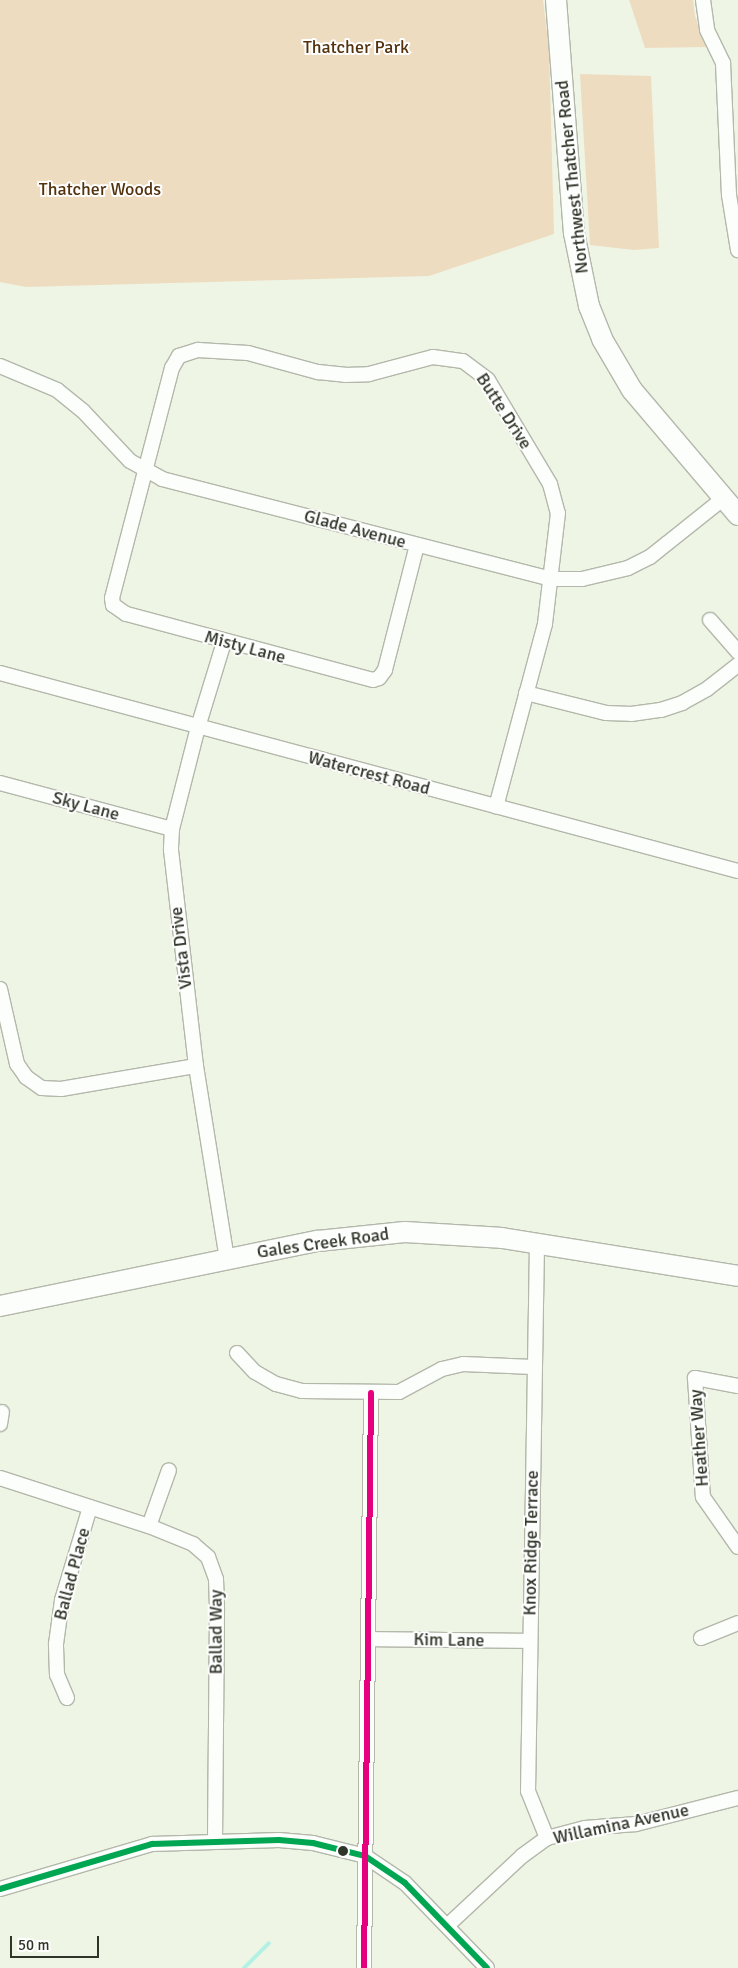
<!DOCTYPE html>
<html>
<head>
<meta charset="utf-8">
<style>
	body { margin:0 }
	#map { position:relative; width:738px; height:1968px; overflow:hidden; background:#eef5e4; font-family:Signika,sans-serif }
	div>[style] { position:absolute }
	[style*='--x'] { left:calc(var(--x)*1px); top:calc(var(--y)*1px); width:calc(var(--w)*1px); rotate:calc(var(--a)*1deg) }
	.green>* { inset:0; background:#eedcc1 }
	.stream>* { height:4px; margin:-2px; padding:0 2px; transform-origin:2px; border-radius:2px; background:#b3f1e5 }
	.roads { filter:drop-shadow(1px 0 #b3b8ab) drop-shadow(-1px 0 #b3b8ab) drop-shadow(0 1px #b3b8ab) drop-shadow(0 -1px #b3b8ab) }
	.street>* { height:14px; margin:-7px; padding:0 7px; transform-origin:7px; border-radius:7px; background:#fcfefb }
	.secondary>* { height:20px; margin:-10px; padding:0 10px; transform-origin:10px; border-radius:10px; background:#fcfefb }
	.bus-1>* { height:6px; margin:-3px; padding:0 3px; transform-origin:3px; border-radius:3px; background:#00a651 }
	.bus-2>* { height:6px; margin:-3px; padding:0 3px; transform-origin:3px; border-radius:3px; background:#e5007d }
	.dots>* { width:14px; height:14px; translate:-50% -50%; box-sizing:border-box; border:2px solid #fff; border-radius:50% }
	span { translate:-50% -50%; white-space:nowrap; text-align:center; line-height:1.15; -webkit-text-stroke:4px #fff; paint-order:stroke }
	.park-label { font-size:18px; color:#53320d }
	.street-label { font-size:18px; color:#303529 }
	.scale { position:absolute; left:10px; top:1936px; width:89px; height:22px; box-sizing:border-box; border:2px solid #303529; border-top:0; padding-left:6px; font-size:15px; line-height:18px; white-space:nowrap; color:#303529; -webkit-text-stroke:4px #fff; paint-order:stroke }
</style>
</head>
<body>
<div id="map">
	<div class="green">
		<div style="clip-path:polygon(0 0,543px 0,549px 48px,554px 234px,429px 276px,26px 287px,0 282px)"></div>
		<div style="clip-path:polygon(629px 0,693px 0,695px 16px,706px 47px,645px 48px)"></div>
		<div style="clip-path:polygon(580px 74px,651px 76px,659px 248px,634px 250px,590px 245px)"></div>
	</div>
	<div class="stream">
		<div style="--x:244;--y:1968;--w:35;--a:-45"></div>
	</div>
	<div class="roads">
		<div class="street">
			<div style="--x:703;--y:0;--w:30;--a:82"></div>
			<div style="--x:707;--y:30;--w:37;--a:64"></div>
			<div style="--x:723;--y:63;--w:132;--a:87.4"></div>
			<div style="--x:729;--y:195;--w:56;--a:80.7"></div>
			<div style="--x:0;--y:366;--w:62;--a:22.8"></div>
			<div style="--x:57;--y:390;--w:33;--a:39"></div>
			<div style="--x:83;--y:411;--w:69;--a:46.8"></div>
			<div style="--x:130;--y:461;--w:37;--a:29"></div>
			<div style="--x:162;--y:479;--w:402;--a:14.4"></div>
			<div style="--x:551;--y:579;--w:31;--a:0"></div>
			<div style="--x:582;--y:579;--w:47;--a:-13.4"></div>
			<div style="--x:628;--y:568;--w:25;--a:-27"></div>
			<div style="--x:650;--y:557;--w:95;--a:-38.6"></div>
			<div style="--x:417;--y:545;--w:129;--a:104.4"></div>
			<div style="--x:385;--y:670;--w:10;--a:127"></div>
			<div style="--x:379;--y:678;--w:6;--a:162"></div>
			<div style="--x:373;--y:680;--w:256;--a:-165"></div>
			<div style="--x:126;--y:614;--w:16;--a:-145"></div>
			<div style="--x:113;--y:605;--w:7;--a:-98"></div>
			<div style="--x:112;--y:598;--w:238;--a:-75.4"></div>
			<div style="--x:172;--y:368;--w:14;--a:-60"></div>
			<div style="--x:179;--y:356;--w:20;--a:-18"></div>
			<div style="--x:198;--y:350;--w:50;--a:3.4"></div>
			<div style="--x:248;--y:353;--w:73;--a:15.2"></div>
			<div style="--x:318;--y:372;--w:27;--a:6"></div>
			<div style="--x:345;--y:375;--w:24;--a:-2"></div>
			<div style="--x:369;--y:374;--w:66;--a:-14.9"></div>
			<div style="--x:433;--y:357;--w:30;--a:8"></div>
			<div style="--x:463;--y:361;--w:31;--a:37"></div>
			<div style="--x:488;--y:380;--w:121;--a:59.2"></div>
			<div style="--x:550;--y:484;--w:30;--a:75"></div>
			<div style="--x:558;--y:513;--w:112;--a:96.7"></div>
			<div style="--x:545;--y:624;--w:189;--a:105"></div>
			<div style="--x:710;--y:620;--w:43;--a:48.8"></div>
			<div style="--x:224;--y:642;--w:89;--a:107"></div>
			<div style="--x:198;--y:727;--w:105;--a:104.3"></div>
			<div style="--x:172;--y:829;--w:21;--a:93"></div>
			<div style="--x:171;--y:850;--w:217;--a:83.4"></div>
			<div style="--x:196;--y:1066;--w:195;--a:80.9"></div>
			<div style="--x:0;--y:673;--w:764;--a:15.02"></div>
			<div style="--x:526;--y:693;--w:82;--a:14"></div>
			<div style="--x:606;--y:713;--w:25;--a:2"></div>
			<div style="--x:631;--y:714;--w:30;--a:-8"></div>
			<div style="--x:661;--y:710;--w:22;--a:-18"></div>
			<div style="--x:682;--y:703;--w:29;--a:-29"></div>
			<div style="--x:707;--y:689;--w:39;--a:-38"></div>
			<div style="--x:0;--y:783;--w:178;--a:15"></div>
			<div style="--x:0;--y:989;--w:77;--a:77.2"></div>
			<div style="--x:17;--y:1064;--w:16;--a:55"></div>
			<div style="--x:26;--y:1077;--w:19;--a:35"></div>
			<div style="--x:42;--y:1088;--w:19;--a:3"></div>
			<div style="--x:61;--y:1089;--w:137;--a:-9.7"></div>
			<div style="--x:537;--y:1244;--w:547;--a:90.94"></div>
			<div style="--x:528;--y:1791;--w:51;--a:68"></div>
			<div style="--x:237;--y:1353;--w:26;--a:47"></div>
			<div style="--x:255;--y:1372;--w:24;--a:30"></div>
			<div style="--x:276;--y:1384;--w:27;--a:15"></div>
			<div style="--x:302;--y:1391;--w:97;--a:0.6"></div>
			<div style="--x:399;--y:1392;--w:49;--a:-28.1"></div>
			<div style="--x:442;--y:1369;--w:22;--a:-13"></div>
			<div style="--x:463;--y:1364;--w:70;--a:2.5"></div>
			<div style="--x:738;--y:1386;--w:44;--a:-169.5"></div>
			<div style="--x:695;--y:1378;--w:119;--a:86.2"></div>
			<div style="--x:703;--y:1497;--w:61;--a:55"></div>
			<div style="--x:0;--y:1424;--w:12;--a:-81"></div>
			<div style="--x:0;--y:1478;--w:157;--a:17.9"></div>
			<div style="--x:149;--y:1526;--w:48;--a:22.2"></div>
			<div style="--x:193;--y:1544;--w:20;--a:41"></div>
			<div style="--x:208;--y:1557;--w:23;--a:70"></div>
			<div style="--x:216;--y:1579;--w:32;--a:88"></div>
			<div style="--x:217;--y:1611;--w:231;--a:90.5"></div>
			<div style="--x:149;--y:1526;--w:59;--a:-70.3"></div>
			<div style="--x:701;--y:1638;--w:40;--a:-22"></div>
			<div style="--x:368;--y:1639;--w:162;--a:0.7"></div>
			<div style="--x:67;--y:1698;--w:25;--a:-113"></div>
			<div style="--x:57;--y:1675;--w:31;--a:-92"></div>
			<div style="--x:56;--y:1644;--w:44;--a:-82.2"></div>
			<div style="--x:62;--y:1600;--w:97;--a:-73.2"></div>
			<div style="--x:0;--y:1889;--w:159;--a:-16.5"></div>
			<div style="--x:152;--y:1844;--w:127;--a:-1.8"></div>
			<div style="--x:279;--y:1840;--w:34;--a:5"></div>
			<div style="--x:313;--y:1843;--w:54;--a:14"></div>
			<div style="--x:365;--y:1856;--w:48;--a:34"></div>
			<div style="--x:405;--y:1883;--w:118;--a:46"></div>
			<div style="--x:447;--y:1926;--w:103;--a:-43"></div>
			<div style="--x:522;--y:1856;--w:31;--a:-36"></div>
			<div style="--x:547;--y:1838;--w:39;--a:-15"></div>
			<div style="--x:585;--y:1828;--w:51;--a:-4.5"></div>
			<div style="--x:636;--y:1824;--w:105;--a:-14.3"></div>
			<div style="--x:364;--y:1968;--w:575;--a:-89.3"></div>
		</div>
		<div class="secondary">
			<div style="--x:556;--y:0;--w:234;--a:85.6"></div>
			<div style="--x:574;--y:233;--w:75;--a:78.4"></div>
			<div style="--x:589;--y:306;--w:35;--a:68"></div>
			<div style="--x:602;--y:339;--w:59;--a:59.5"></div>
			<div style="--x:632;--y:390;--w:164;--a:49.7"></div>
			<div style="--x:0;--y:1306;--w:325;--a:-11.6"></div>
			<div style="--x:318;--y:1241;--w:87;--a:-5.9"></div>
			<div style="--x:405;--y:1232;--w:97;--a:3.5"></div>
			<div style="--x:502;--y:1238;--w:239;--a:9.1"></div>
		</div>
	</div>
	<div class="bus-1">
		<div style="--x:0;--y:1889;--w:159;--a:-16.5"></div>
		<div style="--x:152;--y:1844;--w:127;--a:-1.8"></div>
		<div style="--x:279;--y:1840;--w:34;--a:5"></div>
		<div style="--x:313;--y:1843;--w:54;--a:14"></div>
		<div style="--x:365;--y:1856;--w:48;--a:34"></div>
		<div style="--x:405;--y:1883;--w:118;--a:46"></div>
	</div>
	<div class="bus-2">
		<div style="--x:364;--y:1968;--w:575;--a:-89.3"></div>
	</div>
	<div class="dots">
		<div style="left:343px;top:1851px;background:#303529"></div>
	</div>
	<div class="park-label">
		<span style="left:356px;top:47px">Thatcher Park</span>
		<span style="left:100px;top:189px">Thatcher Woods</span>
	</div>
	<div class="street-label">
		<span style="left:572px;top:177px;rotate:-96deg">Northwest Thatcher Road</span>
		<span style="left:504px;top:411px;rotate:57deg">Butte Drive</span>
		<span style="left:355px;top:529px;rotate:15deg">Glade Avenue</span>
		<span style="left:245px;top:647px;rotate:15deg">Misty Lane</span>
		<span style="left:369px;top:773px;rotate:15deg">Watercrest Road</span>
		<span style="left:86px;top:806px;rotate:15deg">Sky Lane</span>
		<span style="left:181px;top:948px;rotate:-97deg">Vista Drive</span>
		<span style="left:323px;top:1243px;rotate:-8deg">Gales Creek Road</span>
		<span style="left:699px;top:1438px;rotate:-94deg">Heather Way</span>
		<span style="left:531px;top:1543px;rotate:-89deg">Knox Ridge Terrace</span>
		<span style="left:72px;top:1574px;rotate:-75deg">Ballad Place</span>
		<span style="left:216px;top:1632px;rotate:-90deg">Ballad Way</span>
		<span style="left:449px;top:1640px;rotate:1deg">Kim Lane</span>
		<span style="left:621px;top:1824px;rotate:-12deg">Willamina Avenue</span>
	</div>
	<div class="scale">50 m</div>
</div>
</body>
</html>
